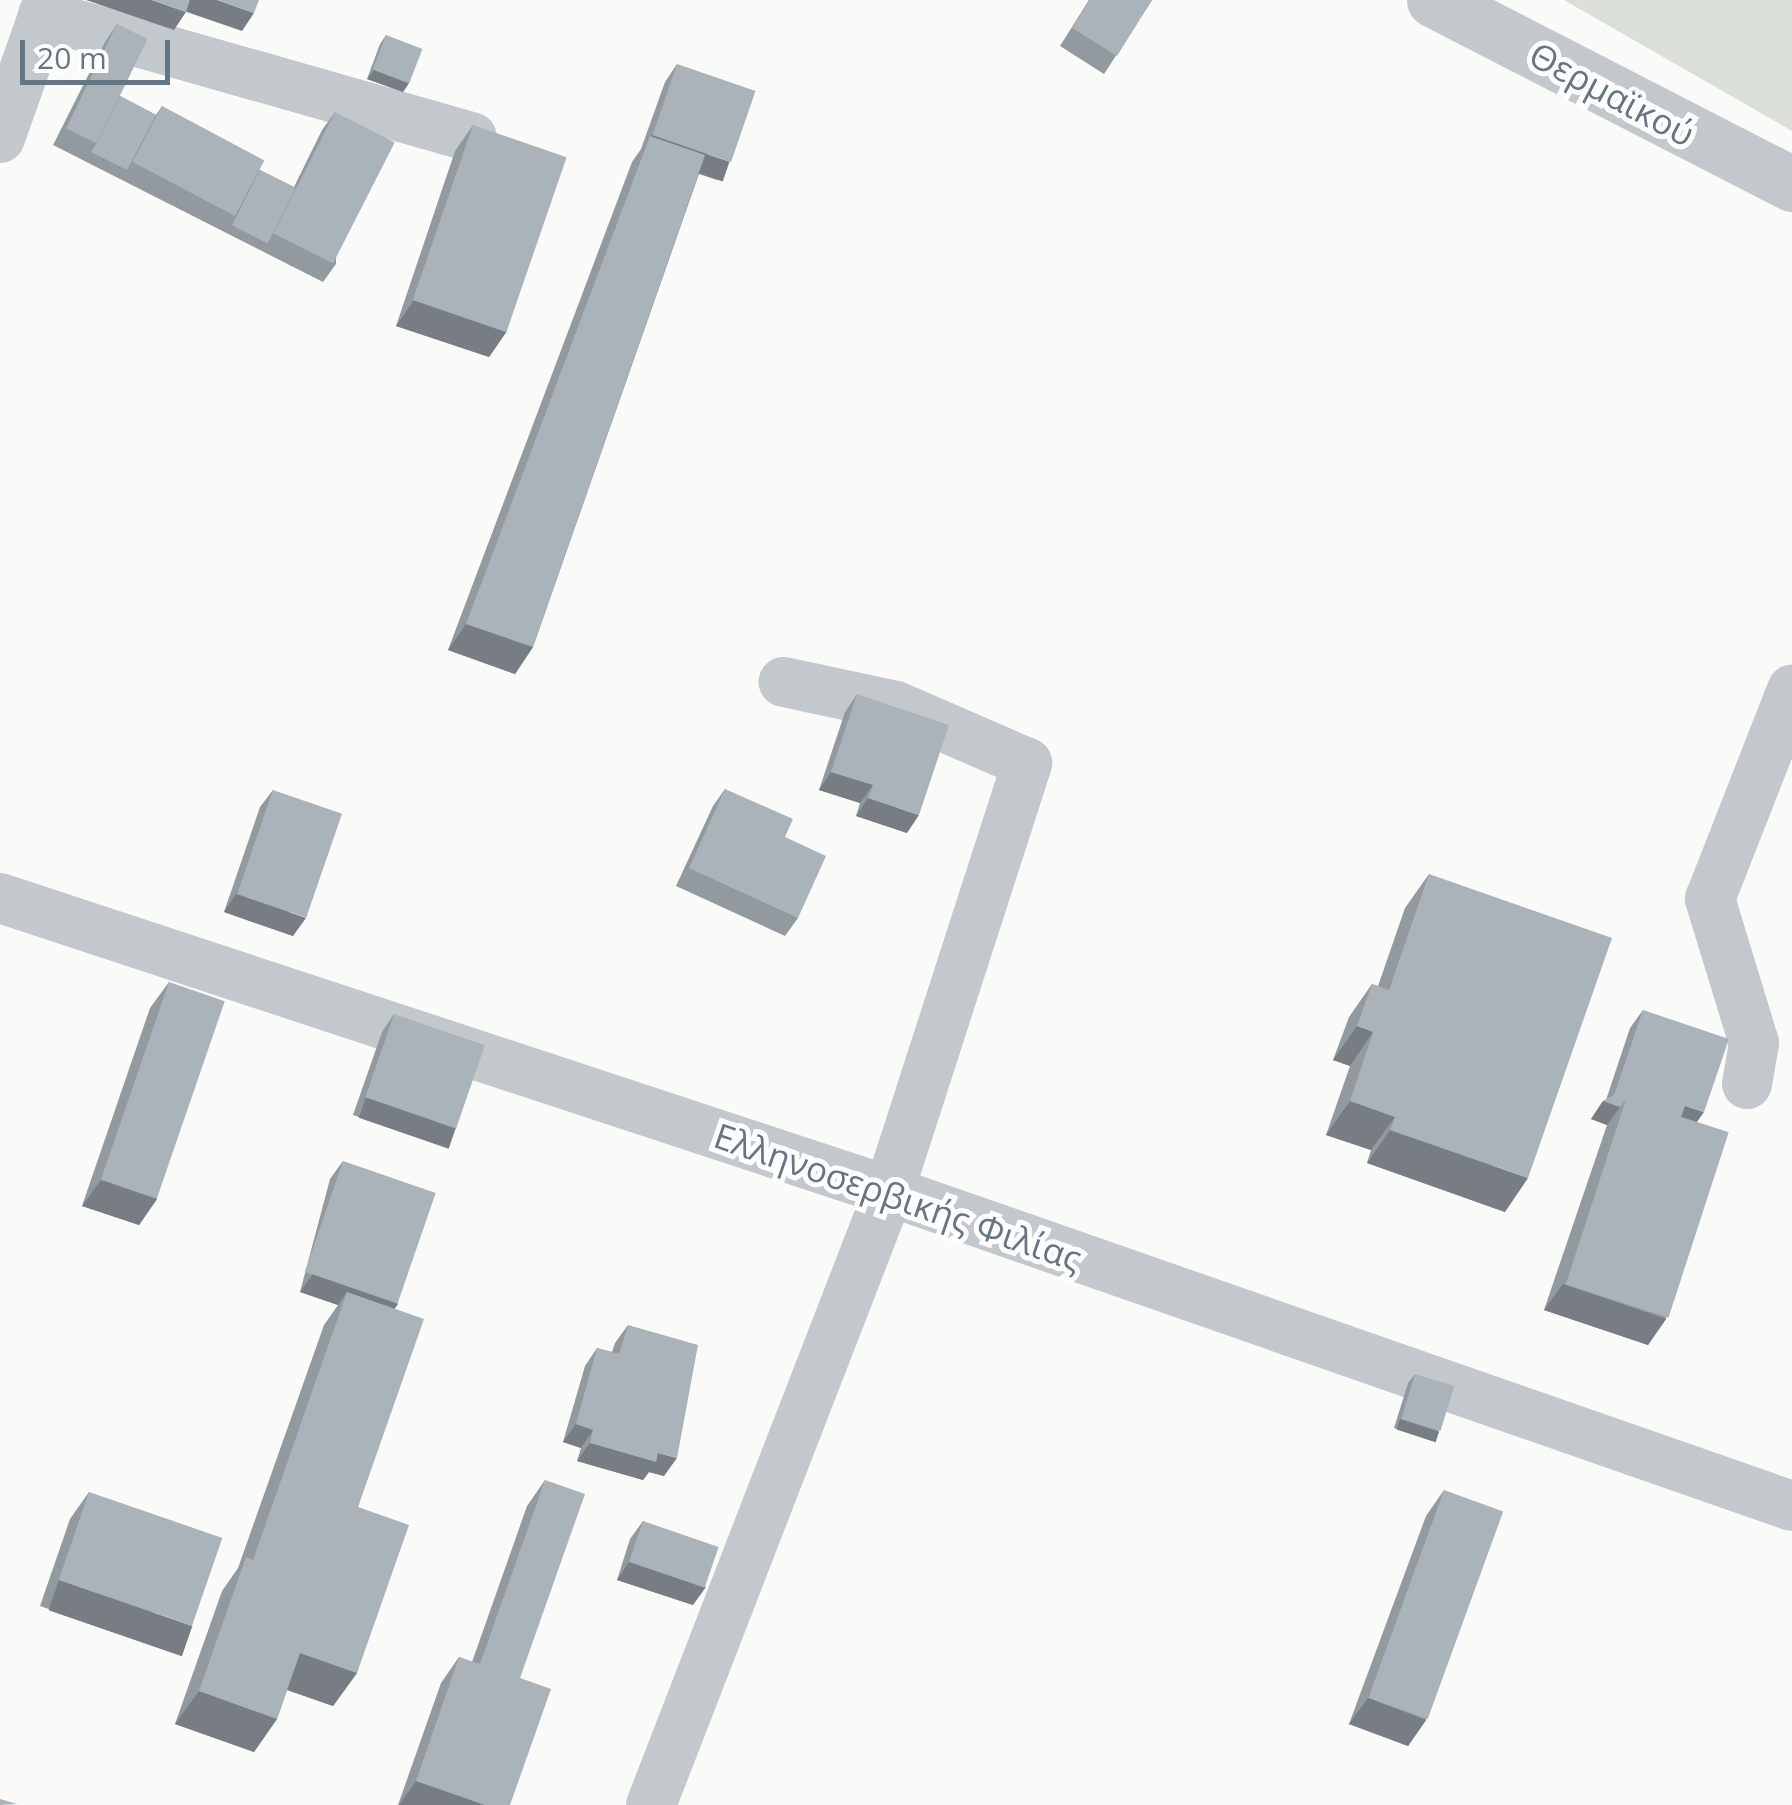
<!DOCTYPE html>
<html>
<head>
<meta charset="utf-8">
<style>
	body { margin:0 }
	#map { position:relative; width:1792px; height:1805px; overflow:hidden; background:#fafaf8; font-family:"Open Sans",sans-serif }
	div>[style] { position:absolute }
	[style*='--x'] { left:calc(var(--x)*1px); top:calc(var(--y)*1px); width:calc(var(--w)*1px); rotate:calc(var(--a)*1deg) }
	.green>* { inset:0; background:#dadfd7 }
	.minor>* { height:50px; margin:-25px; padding:0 25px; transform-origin:25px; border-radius:25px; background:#c3c8cc }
	.tertiary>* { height:55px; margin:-27.5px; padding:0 27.5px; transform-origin:27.5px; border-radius:27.5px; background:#c3c8cc }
	.wall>* { inset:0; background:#929a9f }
	.shaded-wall>* { inset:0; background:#777d82; transform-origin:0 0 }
	.building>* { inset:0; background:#aab3b9; transform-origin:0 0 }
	span { translate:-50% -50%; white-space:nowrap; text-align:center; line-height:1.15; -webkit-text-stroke:10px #fff; paint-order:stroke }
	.street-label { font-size:35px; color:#657683 }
	.scale { position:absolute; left:20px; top:40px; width:150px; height:45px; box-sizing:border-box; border:5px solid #657683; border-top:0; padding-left:12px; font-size:30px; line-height:35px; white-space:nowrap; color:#657683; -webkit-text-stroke:8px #fff; paint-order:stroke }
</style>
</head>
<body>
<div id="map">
	<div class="green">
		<div style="clip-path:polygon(1564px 0,1792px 0,1792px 131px)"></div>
	</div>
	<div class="minor">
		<div style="--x:43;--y:15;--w:446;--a:15.9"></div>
		<div style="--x:0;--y:138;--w:146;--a:-70.5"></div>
		<div style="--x:0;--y:898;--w:936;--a:18.24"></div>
		<div style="--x:889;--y:1191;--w:956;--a:19.23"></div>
		<div style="--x:1747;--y:1084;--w:42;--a:-80.3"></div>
		<div style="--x:1754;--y:1043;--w:151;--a:-107"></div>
		<div style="--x:1710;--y:899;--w:225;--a:-68.6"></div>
		<div style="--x:651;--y:1805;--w:659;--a:-68.81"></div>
		<div style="--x:889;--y:1191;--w:450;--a:-72.1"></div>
		<div style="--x:1027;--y:763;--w:143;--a:-156.5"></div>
		<div style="--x:896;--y:706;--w:115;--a:-167.9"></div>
	</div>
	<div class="tertiary">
		<div style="--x:1434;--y:0;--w:403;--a:27.2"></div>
	</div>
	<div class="wall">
		<div style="clip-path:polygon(1089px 0,1152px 0,1104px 74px,1060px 46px)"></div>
		<div style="clip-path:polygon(117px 24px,120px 96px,156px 115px,162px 106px,260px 170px,294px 187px,322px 130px,335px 112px,336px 264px,323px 282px,53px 145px,105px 42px)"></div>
		<div style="clip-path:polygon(386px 35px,409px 83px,403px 92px,367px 79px,380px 44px)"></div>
		<div style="clip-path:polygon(677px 64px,717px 180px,699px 174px,533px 647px,515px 674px,448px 650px,632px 162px,641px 149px,665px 82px)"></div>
		<div style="clip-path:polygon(473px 125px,507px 331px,489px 357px,396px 326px,455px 151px)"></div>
		<div style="clip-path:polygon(857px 694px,907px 833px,856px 816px,860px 803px,819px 790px,845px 712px)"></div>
		<div style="clip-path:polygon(725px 789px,798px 918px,785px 936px,676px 886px,713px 806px)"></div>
		<div style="clip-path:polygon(273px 790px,293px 936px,224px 912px,260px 807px)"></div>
		<div style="clip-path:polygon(1429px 874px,1505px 1212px,1367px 1163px,1371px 1150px,1326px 1135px,1350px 1066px,1333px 1060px,1349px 1017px,1372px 984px,1378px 986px,1405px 908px)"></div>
		<div style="clip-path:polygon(169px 982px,157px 1199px,139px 1225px,82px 1206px,150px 1008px)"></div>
		<div style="clip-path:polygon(1643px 1010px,1697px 1123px,1666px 1319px,1648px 1345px,1544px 1310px,1607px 1125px,1591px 1119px,1603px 1101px,1606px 1100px,1630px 1028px)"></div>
		<div style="clip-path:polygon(394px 1014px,444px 1146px,353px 1115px,382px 1032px)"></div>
		<div style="clip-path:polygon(343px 1161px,398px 1304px,394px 1308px,358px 1507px,357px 1673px,333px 1706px,287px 1690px,277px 1719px,254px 1752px,175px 1724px,222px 1591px,238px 1568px,324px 1325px,338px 1305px,300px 1292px,330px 1179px)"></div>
		<div style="clip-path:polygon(628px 1325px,664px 1476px,649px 1472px,643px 1480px,577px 1461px,581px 1448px,563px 1442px,585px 1366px,597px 1348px,612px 1352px,615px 1343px)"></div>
		<div style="clip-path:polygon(1415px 1374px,1439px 1432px,1433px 1441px,1394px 1428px,1408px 1383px)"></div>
		<div style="clip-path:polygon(545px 1480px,520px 1678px,510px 1805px,398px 1805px,441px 1683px,459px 1657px,472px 1662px,527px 1506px)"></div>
		<div style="clip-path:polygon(1444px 1490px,1426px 1720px,1408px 1746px,1349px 1724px,1426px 1516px)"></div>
		<div style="clip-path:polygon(89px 1492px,174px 1652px,40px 1606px,70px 1519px)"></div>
		<div style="clip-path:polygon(643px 1521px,693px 1605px,617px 1580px,630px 1539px)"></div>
	</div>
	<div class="shaded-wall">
		<div style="clip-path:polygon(86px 0,152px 0,186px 12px,174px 30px)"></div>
		<div style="clip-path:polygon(187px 0,217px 0,254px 13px,242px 31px,181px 10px)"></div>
		<div style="clip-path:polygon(374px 70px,409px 83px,403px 92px,367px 79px)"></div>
		<div style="left:652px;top:135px;width:82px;height:21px;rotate:19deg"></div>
		<div style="clip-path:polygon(414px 300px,507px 331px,489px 357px,396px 326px)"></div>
		<div style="clip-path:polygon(466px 624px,533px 647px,515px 674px,448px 650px)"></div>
		<div style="clip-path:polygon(831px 772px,873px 785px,860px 803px,819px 790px)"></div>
		<div style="clip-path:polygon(868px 798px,919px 815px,907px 833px,856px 816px)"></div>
		<div style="clip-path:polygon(236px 894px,306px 918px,293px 936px,224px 912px)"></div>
		<div style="clip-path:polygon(1357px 1026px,1373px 1032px,1350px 1066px,1333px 1060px)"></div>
		<div style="left:366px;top:1097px;width:95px;height:22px;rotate:19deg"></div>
		<div style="clip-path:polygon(1350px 1101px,1395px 1117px,1371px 1150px,1326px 1135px)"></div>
		<div style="clip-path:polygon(1603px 1101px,1620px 1107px,1607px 1125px,1591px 1119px)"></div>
		<div style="clip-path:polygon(1685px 1106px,1704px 1112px,1692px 1129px,1673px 1123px)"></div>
		<div style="clip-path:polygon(1390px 1130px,1528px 1178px,1505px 1212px,1367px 1163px)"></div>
		<div style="clip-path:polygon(101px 1180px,157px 1199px,139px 1225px,82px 1206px)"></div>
		<div style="clip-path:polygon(313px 1274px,398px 1304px,385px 1322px,347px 1292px,338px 1305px,300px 1292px)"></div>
		<div style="clip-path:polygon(1563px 1284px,1666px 1319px,1648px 1345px,1544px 1310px)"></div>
		<div style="left:1400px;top:1419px;width:41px;height:11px;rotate:18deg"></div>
		<div style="clip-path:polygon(576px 1424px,593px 1430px,581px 1448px,563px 1442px)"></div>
		<div style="clip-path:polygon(590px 1443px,658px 1453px,677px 1458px,664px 1476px,649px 1472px,643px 1480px,577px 1461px)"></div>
		<div style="clip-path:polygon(629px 1562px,706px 1587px,693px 1605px,617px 1580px)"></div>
		<div style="left:59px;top:1580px;width:141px;height:32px;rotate:19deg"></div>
		<div style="clip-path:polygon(300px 1653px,357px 1673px,333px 1706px,276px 1686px)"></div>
		<div style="clip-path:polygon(199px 1691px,277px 1719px,254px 1752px,175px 1724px)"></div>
		<div style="clip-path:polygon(1368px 1698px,1426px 1720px,1408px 1746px,1349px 1724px)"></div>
		<div style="clip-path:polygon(416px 1781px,485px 1805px,399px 1805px)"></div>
	</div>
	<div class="building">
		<div style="clip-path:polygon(152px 0,190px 0,186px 12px)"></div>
		<div style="clip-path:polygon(217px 0,259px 0,254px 13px)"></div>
		<div style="clip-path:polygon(1090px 0,1152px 0,1117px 56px,1072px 28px)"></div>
		<div style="left:117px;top:24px;width:34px;height:116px;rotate:26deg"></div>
		<div style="left:386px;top:35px;width:39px;height:37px;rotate:21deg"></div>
		<div style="left:677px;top:64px;width:83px;height:75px;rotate:19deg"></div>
		<div style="clip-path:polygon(120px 96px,156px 115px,127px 170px,91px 152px,97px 143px)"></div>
		<div style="left:162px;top:106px;width:116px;height:63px;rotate:28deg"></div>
		<div style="left:335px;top:112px;width:67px;height:136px;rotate:27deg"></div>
		<div style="left:473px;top:125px;width:99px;height:185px;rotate:19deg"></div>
		<div style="clip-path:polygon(650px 136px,705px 155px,533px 647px,466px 624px)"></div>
		<div style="left:260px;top:170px;width:40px;height:62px;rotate:27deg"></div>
		<div style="clip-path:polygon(857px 694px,949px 725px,919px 815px,868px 798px,873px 785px,831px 772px)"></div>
		<div style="clip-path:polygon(725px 789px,793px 819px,785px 837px,826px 856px,798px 918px,689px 868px)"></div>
		<div style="left:273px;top:790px;width:73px;height:110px;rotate:19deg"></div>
		<div style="clip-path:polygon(1429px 874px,1612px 938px,1528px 1178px,1390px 1130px,1395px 1117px,1350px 1101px,1373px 1032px,1357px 1026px,1372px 984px,1389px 990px)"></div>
		<div style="left:169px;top:982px;width:59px;height:209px;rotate:19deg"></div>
		<div style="clip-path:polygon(1643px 1010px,1729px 1039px,1704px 1112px,1685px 1106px,1681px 1117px,1626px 1099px,1620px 1107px,1603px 1101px,1614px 1095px)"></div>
		<div style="left:394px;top:1014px;width:96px;height:88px;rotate:19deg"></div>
		<div style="left:1626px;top:1099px;width:108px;height:195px;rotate:18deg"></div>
		<div style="left:343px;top:1161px;width:98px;height:117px;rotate:19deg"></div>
		<div style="clip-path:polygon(347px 1292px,424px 1319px,358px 1507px,409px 1525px,357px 1673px,300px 1653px,277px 1719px,199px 1691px,246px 1557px,253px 1560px)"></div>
		<div style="clip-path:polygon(628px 1325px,698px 1345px,677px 1458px,658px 1453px,656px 1462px,590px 1443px,593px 1430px,576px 1424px,597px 1348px,619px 1354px)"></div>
		<div style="left:1415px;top:1374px;width:41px;height:47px;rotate:17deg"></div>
		<div style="clip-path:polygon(545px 1480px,585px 1494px,520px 1678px,551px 1689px,510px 1805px,485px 1805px,416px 1781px,459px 1657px,480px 1664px)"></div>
		<div style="left:1444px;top:1490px;width:63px;height:221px;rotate:20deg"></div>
		<div style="left:89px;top:1492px;width:141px;height:93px;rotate:19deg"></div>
		<div style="left:643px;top:1521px;width:80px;height:43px;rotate:19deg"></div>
		<div style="clip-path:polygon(0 1799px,17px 1804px,0 1805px)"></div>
	</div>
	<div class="street-label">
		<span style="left:1612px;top:94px;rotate:28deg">Θερμαϊκού</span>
		<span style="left:898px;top:1197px;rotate:19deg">Ελληνοσερβικής Φιλίας</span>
	</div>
	<div class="scale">20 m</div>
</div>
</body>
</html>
